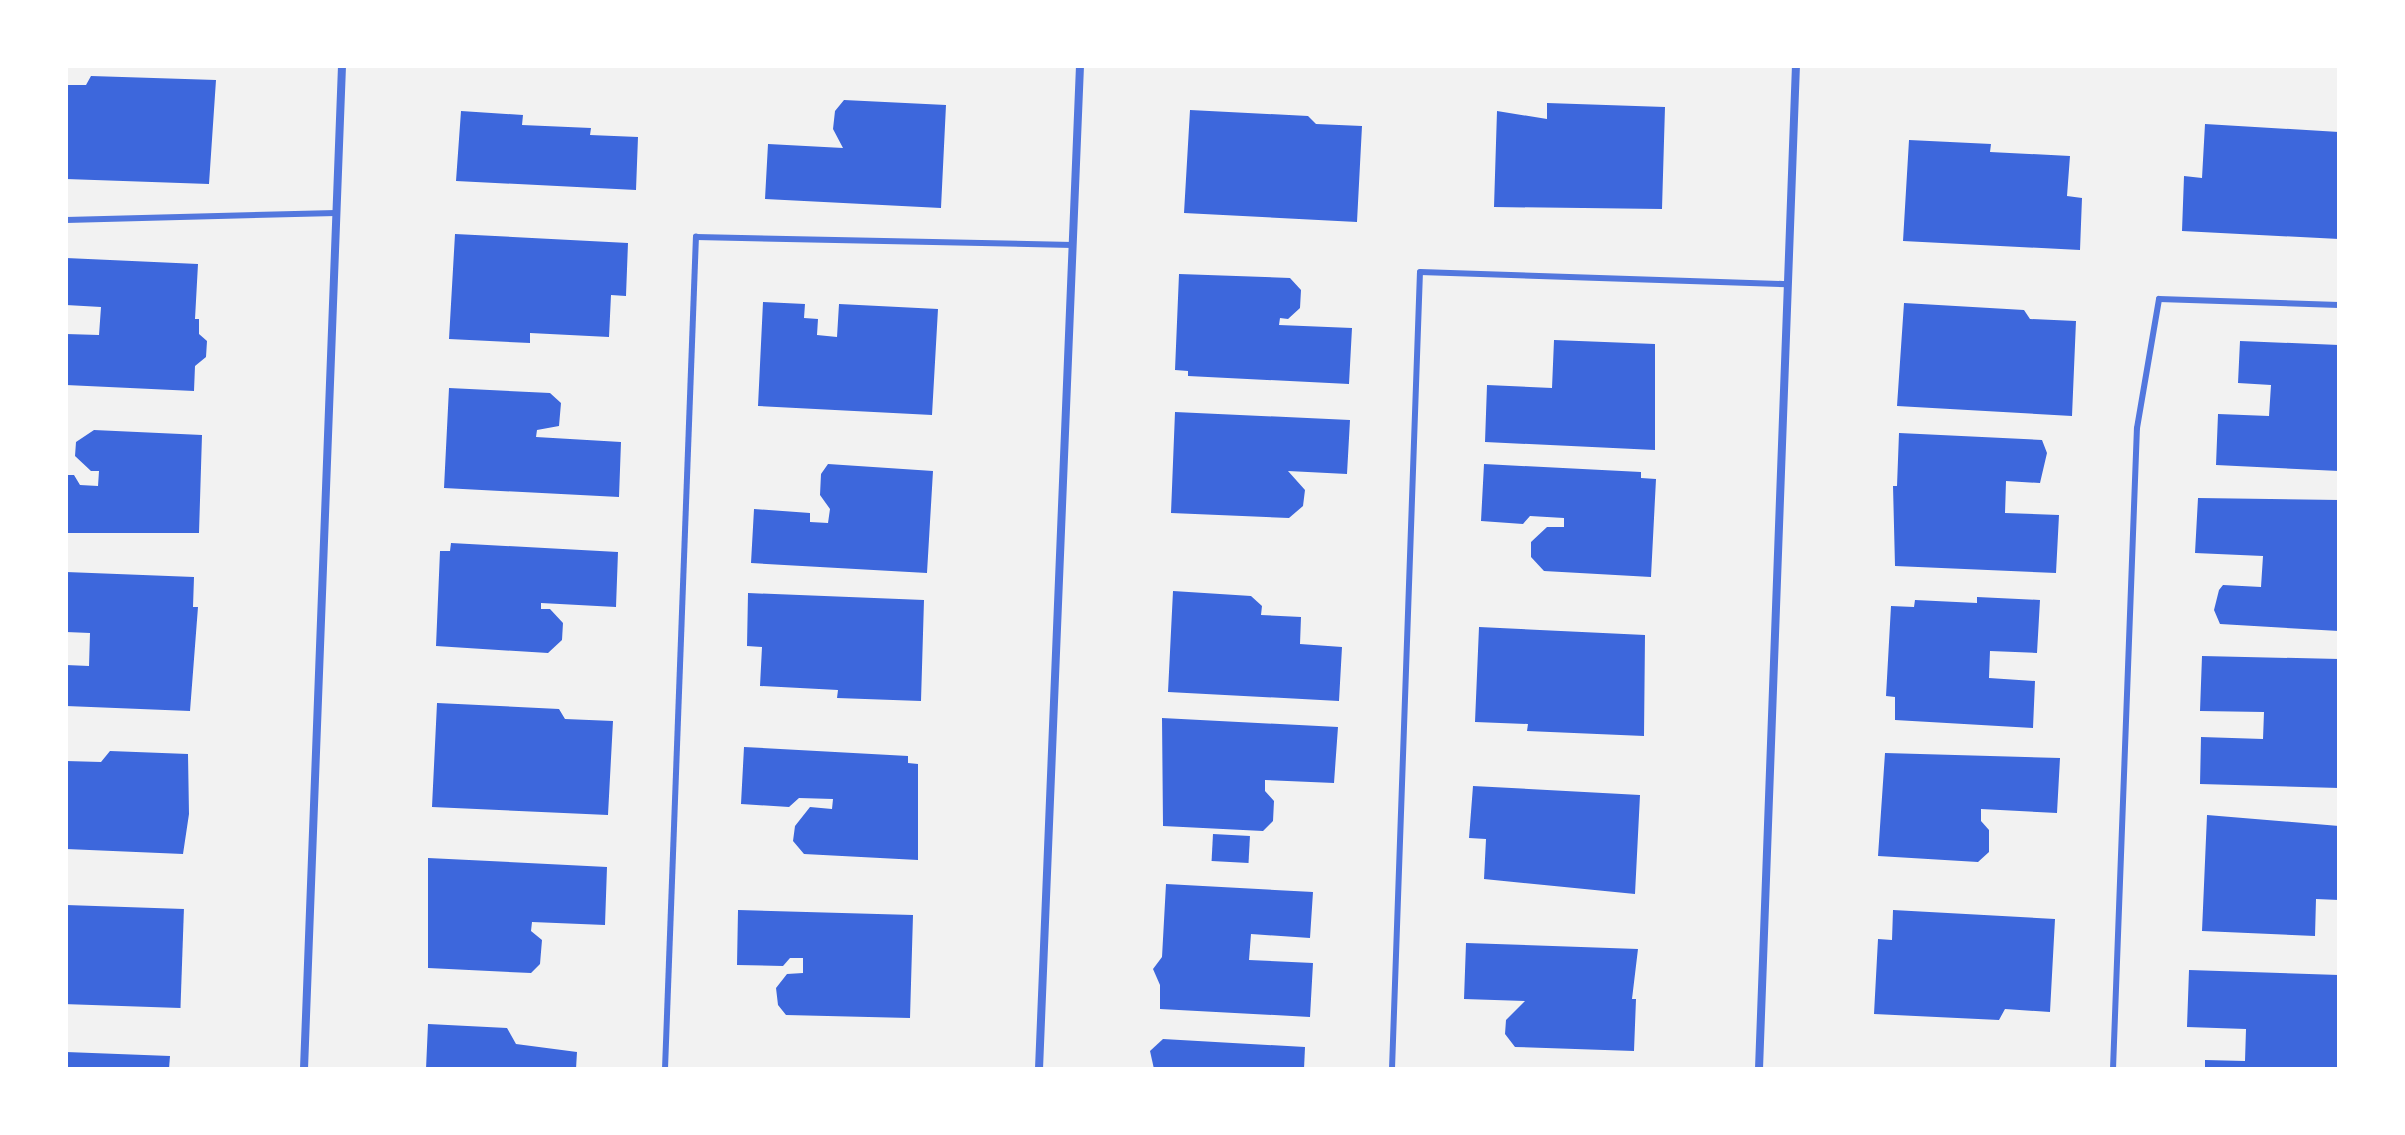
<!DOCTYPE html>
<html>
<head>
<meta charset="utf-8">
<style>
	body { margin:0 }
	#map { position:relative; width:2405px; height:1135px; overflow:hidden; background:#f2f2f2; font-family:Arial,sans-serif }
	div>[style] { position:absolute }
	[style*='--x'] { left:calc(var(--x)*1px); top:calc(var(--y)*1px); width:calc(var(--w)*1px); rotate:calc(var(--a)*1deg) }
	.building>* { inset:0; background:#3d67dc; transform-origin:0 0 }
	.service>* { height:6px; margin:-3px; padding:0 3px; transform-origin:3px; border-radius:3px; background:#5277de }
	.minor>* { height:8px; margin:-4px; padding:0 4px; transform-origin:4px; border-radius:4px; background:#5277de }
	span { translate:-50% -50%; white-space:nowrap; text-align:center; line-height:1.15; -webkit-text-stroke:6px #fff; paint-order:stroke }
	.frame { position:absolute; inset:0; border:68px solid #fff; pointer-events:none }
</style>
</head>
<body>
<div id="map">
	<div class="building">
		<div style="clip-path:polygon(91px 76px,216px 80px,209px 184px,66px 179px,66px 85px,86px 85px)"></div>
		<div style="clip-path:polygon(844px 100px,946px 105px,941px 208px,765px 199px,768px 144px,843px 148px,833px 129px,835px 111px)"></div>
		<div style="clip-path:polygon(1547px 103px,1665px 107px,1662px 209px,1494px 207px,1497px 111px,1547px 119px)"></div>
		<div style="clip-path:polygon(1190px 110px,1308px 116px,1316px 124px,1362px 126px,1357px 222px,1184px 213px)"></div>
		<div style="clip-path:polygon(461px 111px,523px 115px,522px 125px,591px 128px,590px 135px,638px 137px,636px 190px,456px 181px)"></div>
		<div style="clip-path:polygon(2205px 124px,2339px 132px,2339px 239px,2182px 231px,2184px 176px,2202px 178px)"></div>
		<div style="clip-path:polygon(1909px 140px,1991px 144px,1990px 152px,2070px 156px,2067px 196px,2082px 198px,2080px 250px,1903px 241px)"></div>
		<div style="clip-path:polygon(455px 234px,628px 243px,626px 296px,611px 295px,609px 337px,530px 333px,530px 343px,449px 339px)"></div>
		<div style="clip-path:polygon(66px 258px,198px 264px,195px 319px,199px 319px,199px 334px,207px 341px,206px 357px,195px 366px,194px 391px,66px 385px,66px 334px,99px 335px,101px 307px,66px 305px)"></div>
		<div style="clip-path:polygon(1179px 274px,1290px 278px,1301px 290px,1300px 308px,1288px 319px,1280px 318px,1279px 325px,1352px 328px,1349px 384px,1188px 376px,1188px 371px,1175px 370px)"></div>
		<div style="clip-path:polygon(763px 302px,805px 304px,804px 318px,818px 319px,817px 335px,837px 337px,839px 304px,938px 309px,932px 415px,758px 406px)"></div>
		<div style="clip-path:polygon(1904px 303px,2024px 310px,2030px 319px,2076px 321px,2072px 416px,1897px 406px)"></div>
		<div style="clip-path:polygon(1554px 340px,1655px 344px,1655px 450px,1485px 442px,1487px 385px,1552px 388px)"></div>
		<div style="clip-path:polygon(2240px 341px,2339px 345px,2339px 471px,2216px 465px,2218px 414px,2269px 416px,2271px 385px,2238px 383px)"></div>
		<div style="clip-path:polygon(449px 388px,550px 393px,561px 403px,559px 426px,537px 430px,536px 437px,621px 442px,619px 497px,444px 488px)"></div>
		<div style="clip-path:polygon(1175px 412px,1350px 420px,1347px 474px,1288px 471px,1305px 490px,1303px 506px,1289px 518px,1171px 513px)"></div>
		<div style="clip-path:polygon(94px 430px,202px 435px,199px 533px,66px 533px,66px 475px,74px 475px,80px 485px,98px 486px,99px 471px,91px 471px,75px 456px,76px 442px)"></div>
		<div style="clip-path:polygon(1899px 433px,2042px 440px,2047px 453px,2040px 483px,2006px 481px,2005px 513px,2059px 515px,2056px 573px,1895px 566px,1893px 486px,1897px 486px)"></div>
		<div style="clip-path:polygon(828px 464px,933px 471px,927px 573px,751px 563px,754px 509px,810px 513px,810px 522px,828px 523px,830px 509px,820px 495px,821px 474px)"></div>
		<div style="clip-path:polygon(1484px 464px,1641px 472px,1641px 478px,1656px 479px,1651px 577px,1544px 571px,1531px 557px,1531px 542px,1547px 527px,1564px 527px,1564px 518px,1530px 516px,1523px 524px,1481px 521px)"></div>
		<div style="clip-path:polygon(2198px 498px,2339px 500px,2339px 631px,2220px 624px,2214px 610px,2219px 590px,2223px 585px,2261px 587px,2263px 556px,2195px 553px)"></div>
		<div style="clip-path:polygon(451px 543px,618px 552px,616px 607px,541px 603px,541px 609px,550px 609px,563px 623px,562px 640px,548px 653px,436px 646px,440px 551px,450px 551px)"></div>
		<div style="clip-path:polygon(66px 572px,194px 577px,193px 607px,198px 607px,190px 711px,66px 706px,66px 665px,89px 666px,90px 633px,66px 632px)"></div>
		<div style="clip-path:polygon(1173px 591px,1251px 596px,1262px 606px,1261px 615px,1301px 617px,1300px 644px,1342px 647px,1339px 701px,1168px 692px)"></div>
		<div style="clip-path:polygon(748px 593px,924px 600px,921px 701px,837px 698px,838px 690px,760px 686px,762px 647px,747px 646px)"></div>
		<div style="clip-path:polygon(1977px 597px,2040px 600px,2037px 653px,1990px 651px,1989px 678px,2035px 681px,2033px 728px,1895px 720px,1895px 697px,1886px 696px,1891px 606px,1914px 607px,1915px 600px,1977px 603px)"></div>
		<div style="clip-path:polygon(1479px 627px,1645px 635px,1644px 736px,1527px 731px,1528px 724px,1475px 722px)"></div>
		<div style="clip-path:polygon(2202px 656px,2339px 659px,2339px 788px,2200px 784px,2201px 737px,2263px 739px,2264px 712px,2200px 711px)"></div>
		<div style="clip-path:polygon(437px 703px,559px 709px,565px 719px,613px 721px,608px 815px,432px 807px)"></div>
		<div style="clip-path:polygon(1162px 718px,1338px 727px,1334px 783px,1265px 780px,1265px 791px,1274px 801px,1273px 821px,1263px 831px,1163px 826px)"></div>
		<div style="clip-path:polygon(744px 747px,908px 756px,908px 763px,918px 764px,918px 860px,804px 854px,793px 841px,795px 826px,810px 807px,832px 809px,833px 799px,799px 798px,789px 807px,741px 804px)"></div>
		<div style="clip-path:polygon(110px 751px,188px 754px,189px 814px,183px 854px,66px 849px,66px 761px,101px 762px)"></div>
		<div style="clip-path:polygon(1885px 753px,2060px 758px,2057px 813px,1981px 809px,1981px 821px,1989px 830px,1989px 852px,1978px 862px,1878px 856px)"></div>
		<div style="clip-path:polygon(1473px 786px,1640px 795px,1635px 894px,1484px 879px,1486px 839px,1469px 838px)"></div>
		<div style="clip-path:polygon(2207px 815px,2339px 826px,2339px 900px,2316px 899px,2315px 936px,2202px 931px)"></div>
		<div style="left:1213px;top:834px;width:37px;height:27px;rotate:3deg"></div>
		<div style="clip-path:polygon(428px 858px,607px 867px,605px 925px,532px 922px,531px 931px,542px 940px,540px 964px,531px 973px,428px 968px)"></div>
		<div style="clip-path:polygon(1166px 884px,1313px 892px,1310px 938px,1251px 934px,1249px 960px,1313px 963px,1310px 1017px,1160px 1009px,1160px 985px,1153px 969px,1162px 957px)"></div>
		<div style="left:66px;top:905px;width:118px;height:99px;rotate:2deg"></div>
		<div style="clip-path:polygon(738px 910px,913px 915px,910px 1018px,786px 1015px,778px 1005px,776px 988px,787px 974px,803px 973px,803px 958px,790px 958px,783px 966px,737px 965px)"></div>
		<div style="clip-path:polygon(1893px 910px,2055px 919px,2050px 1012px,2005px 1009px,1999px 1020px,1874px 1014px,1878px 939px,1892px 940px)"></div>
		<div style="clip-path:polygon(1466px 943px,1638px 949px,1632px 999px,1636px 999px,1634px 1051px,1515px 1047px,1505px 1034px,1506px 1020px,1525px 1001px,1464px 999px)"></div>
		<div style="clip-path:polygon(2189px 970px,2339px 975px,2339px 1069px,2205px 1069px,2205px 1060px,2245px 1061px,2246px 1029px,2187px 1027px)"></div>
		<div style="clip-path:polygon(428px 1024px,507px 1028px,516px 1044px,577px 1052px,576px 1069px,426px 1069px)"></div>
		<div style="clip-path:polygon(1163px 1039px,1305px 1047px,1304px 1069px,1154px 1069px,1150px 1051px)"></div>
		<div style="clip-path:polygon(66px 1052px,170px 1056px,169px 1069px,66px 1069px)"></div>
	</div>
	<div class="service">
		<div style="--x:66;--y:220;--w:270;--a:-1.5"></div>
		<div style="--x:665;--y:1069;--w:833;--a:-87.87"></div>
		<div style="--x:696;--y:237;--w:377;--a:1.2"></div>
		<div style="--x:1392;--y:1069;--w:797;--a:-87.99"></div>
		<div style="--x:1420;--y:272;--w:368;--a:1.9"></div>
		<div style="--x:2113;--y:1069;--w:641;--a:-87.86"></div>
		<div style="--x:2137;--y:428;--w:131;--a:-80.3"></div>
		<div style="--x:2159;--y:299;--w:180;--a:1.9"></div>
	</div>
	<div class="minor">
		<div style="--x:304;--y:1069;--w:1004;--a:-87.83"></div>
		<div style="--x:1039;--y:1069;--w:1004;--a:-87.66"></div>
		<div style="--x:1759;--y:1069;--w:1004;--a:-87.89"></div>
	</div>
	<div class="frame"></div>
</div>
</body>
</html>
